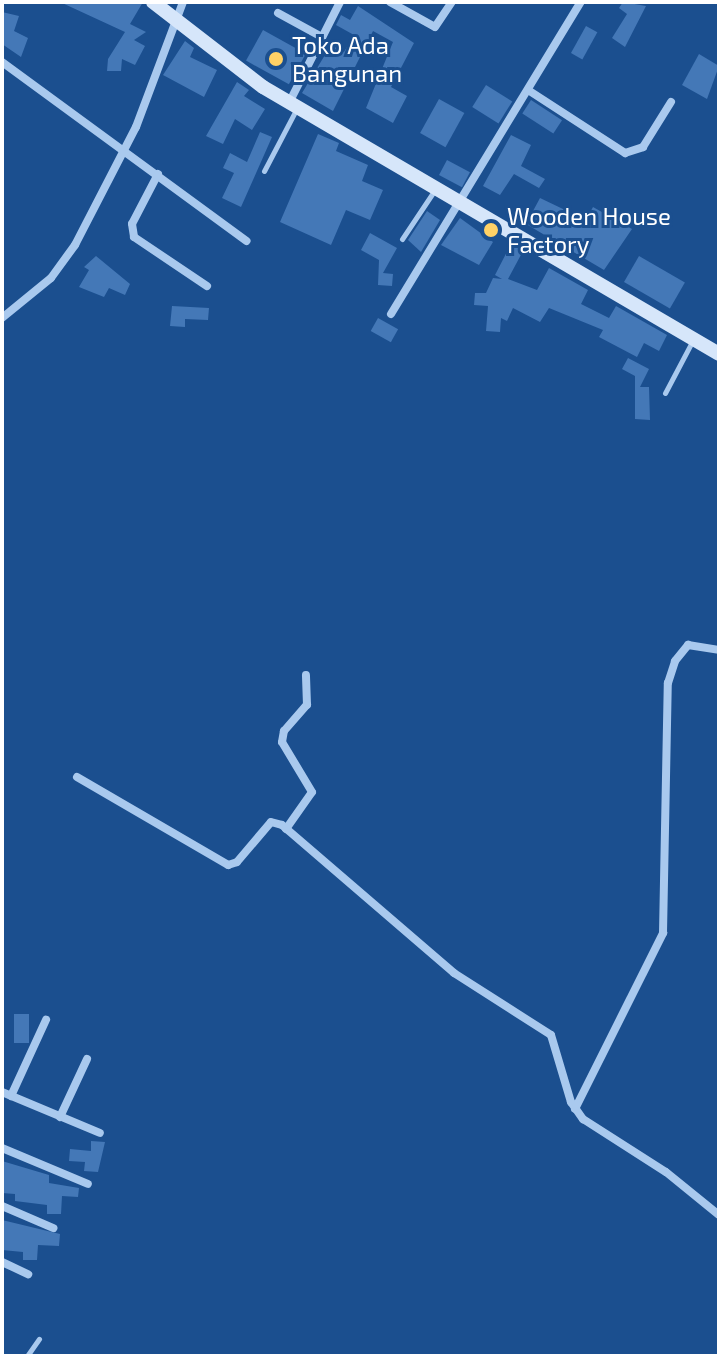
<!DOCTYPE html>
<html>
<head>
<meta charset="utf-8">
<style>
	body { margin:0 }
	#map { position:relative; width:721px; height:1358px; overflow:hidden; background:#1b4f8f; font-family:"Exo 2",sans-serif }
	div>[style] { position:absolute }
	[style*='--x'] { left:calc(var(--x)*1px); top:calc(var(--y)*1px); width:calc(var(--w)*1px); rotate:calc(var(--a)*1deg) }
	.building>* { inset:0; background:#4478b7; transform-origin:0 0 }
	.lane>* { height:5px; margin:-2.5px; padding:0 2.5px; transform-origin:2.5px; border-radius:2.5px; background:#a9c9ee }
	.street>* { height:8px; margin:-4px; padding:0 4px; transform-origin:4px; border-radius:4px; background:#a9c9ee }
	.secondary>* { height:14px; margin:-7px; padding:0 7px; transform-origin:7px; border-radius:7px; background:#d6e6fa }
	.dots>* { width:22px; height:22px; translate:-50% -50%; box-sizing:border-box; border:4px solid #1b4f8f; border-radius:50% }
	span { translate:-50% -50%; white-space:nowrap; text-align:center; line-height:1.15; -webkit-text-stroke:6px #1b4f8f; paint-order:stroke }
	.poi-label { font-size:24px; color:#fff }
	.left { translate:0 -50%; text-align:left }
	.frame { position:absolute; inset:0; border:4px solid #fff; pointer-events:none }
</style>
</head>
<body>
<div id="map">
	<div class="building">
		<div style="clip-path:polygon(60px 2px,143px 2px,130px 24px,146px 32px,134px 40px,145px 46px,135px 65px,122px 59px,121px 71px,107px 71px,108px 59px,125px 32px)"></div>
		<div style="clip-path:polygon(623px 2px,646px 6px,625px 47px,612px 38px,627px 14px,619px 8px)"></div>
		<div style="clip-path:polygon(358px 6px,414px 43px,391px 87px,407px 96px,393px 123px,366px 108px,393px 42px,373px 31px,333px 111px,302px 93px,331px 45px,344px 52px,354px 35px,336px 25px,341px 15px,350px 20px)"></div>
		<div style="clip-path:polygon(2px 12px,19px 16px,14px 31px,28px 38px,21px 57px,2px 44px)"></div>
		<div style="left:586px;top:26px;width:13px;height:31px;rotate:29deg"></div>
		<div style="left:263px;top:30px;width:49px;height:35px;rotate:29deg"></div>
		<div style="clip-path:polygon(185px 41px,194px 48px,190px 57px,217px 70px,204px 97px,163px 75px)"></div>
		<div style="clip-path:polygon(699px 54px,719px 66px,707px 99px,682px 85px)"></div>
		<div style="clip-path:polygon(237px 82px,249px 90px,244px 96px,265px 109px,252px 130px,235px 119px,223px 144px,206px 136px)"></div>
		<div style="left:486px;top:85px;width:31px;height:26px;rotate:32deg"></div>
		<div style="left:439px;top:99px;width:29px;height:39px;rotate:29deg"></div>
		<div style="left:531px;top:100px;width:37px;height:16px;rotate:33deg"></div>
		<div style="clip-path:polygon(260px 132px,272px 137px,241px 207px,222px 198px,234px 173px,223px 168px,230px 153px,247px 162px)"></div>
		<div style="clip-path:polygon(318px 134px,339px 143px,336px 151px,368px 165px,362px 181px,383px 190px,370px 220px,346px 210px,331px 245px,280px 222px)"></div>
		<div style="clip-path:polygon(511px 135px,531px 145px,521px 166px,545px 179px,539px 188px,514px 174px,500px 195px,483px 186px)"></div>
		<div style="left:447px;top:160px;width:26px;height:17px;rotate:28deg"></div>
		<div style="clip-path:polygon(540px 198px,586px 220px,593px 207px,632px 229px,604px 270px,526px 224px)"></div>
		<div style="clip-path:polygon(427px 211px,440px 220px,421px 252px,408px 240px)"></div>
		<div style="clip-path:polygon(460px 218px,493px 242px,479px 265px,441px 245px)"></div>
		<div style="clip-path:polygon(370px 233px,397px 248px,383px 273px,393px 274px,392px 286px,378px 285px,379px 260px,361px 250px)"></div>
		<div style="clip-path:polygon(511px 244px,523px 251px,508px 279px,537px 290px,549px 268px,588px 290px,581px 304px,609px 318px,616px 306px,667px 335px,659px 351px,644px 343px,637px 357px,599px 337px,603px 330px,549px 308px,540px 322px,513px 308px,507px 321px,501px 318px,500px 332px,486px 331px,488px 306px,474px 305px,475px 293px,486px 293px,493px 278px,502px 279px,495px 275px)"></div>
		<div style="clip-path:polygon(96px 256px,130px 284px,125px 295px,109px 288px,104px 297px,79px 287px,89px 270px,84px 267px)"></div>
		<div style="left:639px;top:256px;width:53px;height:30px;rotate:30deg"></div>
		<div style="clip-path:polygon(172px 306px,209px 308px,208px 320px,185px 319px,185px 327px,170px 326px)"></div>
		<div style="left:378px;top:318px;width:23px;height:15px;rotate:29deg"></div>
		<div style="clip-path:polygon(628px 358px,649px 369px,640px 387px,649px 387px,650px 420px,635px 419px,635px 376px,622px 369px)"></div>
		<div style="left:14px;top:1014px;width:15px;height:29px"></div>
		<div style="clip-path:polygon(91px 1141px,105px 1142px,98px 1172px,84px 1171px,85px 1162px,69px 1161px,70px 1149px,91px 1151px)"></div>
		<div style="clip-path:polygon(2px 1161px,49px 1175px,49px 1183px,79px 1188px,78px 1197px,62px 1196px,61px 1214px,47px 1214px,47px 1205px,15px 1201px,15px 1194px,2px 1193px)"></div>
		<div style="clip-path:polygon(2px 1220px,60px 1234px,59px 1246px,38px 1245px,37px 1260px,23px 1260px,23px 1252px,2px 1250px)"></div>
	</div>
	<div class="lane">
		<div style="--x:264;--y:171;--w:71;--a:-62.4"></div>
		<div style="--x:402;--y:239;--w:58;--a:-56.3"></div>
		<div style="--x:665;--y:393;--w:60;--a:-62.2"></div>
		<div style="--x:27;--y:1356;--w:21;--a:-55"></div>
	</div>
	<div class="street">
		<div style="--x:390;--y:2;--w:51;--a:29.1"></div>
		<div style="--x:435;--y:27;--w:30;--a:-56"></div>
		<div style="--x:278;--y:13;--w:50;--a:28.6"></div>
		<div style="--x:2;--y:62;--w:303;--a:36.2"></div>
		<div style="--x:528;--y:90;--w:116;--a:33"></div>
		<div style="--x:625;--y:153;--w:19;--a:-18"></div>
		<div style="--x:643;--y:147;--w:53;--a:-58.1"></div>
		<div style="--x:289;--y:103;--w:113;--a:-63.2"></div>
		<div style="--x:158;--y:174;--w:56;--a:117.5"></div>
		<div style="--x:132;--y:224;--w:13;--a:81"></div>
		<div style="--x:134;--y:237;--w:88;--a:33.9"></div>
		<div style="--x:391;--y:314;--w:365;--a:-58.7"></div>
		<div style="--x:2;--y:318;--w:63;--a:-39.2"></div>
		<div style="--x:51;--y:278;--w:41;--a:-54"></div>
		<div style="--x:75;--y:245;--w:133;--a:-62.7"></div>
		<div style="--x:136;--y:127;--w:134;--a:-69.4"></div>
		<div style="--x:77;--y:777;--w:175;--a:30.2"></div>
		<div style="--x:228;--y:865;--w:9;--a:-18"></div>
		<div style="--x:237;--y:862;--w:52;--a:-49.6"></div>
		<div style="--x:271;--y:822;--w:11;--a:15"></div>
		<div style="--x:282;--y:825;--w:227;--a:40.7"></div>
		<div style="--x:454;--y:973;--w:115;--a:32.6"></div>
		<div style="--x:551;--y:1035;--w:70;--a:73.4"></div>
		<div style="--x:571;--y:1102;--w:21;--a:55"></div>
		<div style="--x:583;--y:1119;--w:98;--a:32.6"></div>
		<div style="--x:666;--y:1172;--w:68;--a:39.1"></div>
		<div style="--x:286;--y:829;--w:45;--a:-54.9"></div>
		<div style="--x:312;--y:792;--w:58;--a:-121"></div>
		<div style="--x:282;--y:742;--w:11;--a:-80"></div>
		<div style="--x:284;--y:731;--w:35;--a:-49"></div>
		<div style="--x:307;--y:705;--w:30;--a:-92"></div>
		<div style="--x:2;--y:1092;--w:106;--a:22.7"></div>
		<div style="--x:11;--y:1096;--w:84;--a:-65.3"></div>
		<div style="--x:575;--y:1109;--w:197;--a:-63.4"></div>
		<div style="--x:663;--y:933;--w:250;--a:-88.9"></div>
		<div style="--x:668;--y:683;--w:23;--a:-72"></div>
		<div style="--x:675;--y:661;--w:21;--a:-51"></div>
		<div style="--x:688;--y:645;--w:31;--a:9"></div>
		<div style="--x:60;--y:1117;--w:64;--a:-65"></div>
		<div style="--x:2;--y:1148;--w:93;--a:22.7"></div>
		<div style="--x:2;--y:1206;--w:56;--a:23.3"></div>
		<div style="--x:2;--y:1262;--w:29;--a:25"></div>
	</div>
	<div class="secondary">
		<div style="--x:153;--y:2;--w:139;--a:37.7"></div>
		<div style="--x:263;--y:87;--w:528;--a:30.35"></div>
	</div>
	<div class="dots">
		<div style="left:276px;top:59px;background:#ffd166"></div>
		<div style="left:491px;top:230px;background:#ffd166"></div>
	</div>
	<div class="poi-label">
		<span class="left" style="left:292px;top:59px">Toko Ada<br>Bangunan</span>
		<span class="left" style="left:507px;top:230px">Wooden House<br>Factory</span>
	</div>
	<div class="frame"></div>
</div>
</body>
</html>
